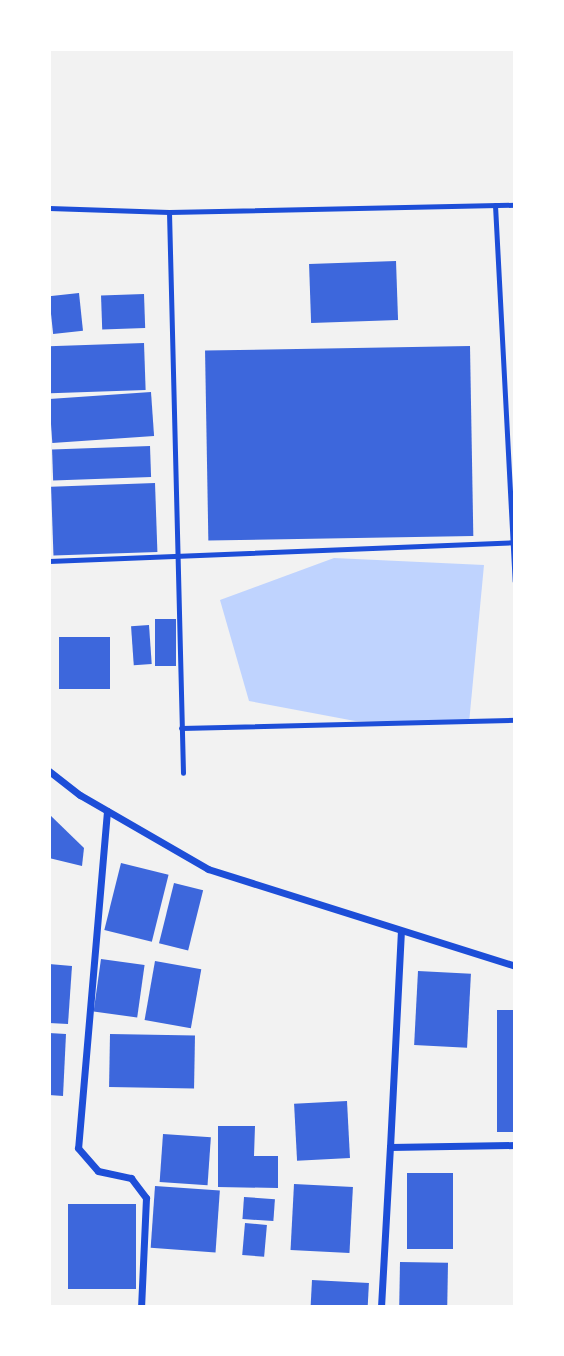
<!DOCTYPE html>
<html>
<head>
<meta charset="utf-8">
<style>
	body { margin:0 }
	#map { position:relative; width:564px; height:1356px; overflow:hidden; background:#f2f2f2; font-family:"Golos Text",sans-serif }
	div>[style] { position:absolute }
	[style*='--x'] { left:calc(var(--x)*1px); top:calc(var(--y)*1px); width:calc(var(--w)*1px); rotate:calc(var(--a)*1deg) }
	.water>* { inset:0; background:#bfd3fe }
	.building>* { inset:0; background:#3d67dc; transform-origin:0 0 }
	.service>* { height:5px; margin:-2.5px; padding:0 2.5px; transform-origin:2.5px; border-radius:2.5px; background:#1d4ed8 }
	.minor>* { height:7px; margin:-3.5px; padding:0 3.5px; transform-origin:3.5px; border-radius:3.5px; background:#1d4ed8 }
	span { translate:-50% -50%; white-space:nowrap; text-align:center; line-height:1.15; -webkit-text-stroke:5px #fff; paint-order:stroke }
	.frame { position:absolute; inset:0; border:51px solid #fff; pointer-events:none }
</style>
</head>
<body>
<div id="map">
	<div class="water">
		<div style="clip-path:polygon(334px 558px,484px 565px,469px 723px,355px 721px,249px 701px,220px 600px)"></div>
	</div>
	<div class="building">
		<div style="left:396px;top:261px;width:59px;height:87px;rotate:88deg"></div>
		<div style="left:79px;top:293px;width:38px;height:30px;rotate:84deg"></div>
		<div style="left:144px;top:294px;width:34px;height:43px;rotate:88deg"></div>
		<div style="left:144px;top:343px;width:47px;height:95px;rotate:88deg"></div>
		<div style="left:470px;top:346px;width:190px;height:265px;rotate:89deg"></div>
		<div style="left:151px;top:392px;width:44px;height:102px;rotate:86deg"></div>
		<div style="left:150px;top:446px;width:31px;height:98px;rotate:88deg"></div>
		<div style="left:155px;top:483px;width:69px;height:104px;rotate:88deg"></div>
		<div style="left:155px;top:619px;width:21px;height:47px"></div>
		<div style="left:149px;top:625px;width:39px;height:18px;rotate:86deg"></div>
		<div style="left:59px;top:637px;width:51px;height:52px"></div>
		<div style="clip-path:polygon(49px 814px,84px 848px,82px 866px,49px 858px)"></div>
		<div style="left:121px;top:863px;width:49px;height:69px;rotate:14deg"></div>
		<div style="left:174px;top:883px;width:30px;height:62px;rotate:14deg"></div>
		<div style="left:101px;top:959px;width:44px;height:53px;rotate:8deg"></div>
		<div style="left:155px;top:961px;width:47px;height:60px;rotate:10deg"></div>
		<div style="clip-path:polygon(49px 964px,72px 966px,68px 1024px,49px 1023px)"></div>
		<div style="left:418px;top:971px;width:53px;height:74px;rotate:3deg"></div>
		<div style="left:497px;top:1010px;width:18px;height:122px"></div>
		<div style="clip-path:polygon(49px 1033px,66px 1034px,63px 1096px,49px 1095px)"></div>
		<div style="left:110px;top:1034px;width:85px;height:53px;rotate:1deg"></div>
		<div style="left:347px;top:1101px;width:57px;height:53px;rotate:87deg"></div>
		<div style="clip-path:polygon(218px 1126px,255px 1126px,254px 1156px,278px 1156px,278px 1188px,218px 1187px)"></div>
		<div style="left:163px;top:1134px;width:48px;height:48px;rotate:4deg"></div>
		<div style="left:407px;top:1173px;width:46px;height:76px"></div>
		<div style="left:294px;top:1184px;width:59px;height:66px;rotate:3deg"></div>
		<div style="left:155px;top:1186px;width:65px;height:62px;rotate:4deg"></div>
		<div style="left:244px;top:1197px;width:31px;height:22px;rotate:4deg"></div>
		<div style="left:68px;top:1204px;width:68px;height:85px"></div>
		<div style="left:245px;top:1223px;width:22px;height:32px;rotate:5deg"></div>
		<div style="left:400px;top:1262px;width:48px;height:43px;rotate:1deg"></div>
		<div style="left:312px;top:1280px;width:57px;height:27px;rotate:3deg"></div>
	</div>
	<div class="service">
		<div style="--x:495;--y:205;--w:377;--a:87"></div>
		<div style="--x:49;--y:208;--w:120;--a:1.9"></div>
		<div style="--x:169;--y:212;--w:346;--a:-1.2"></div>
		<div style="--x:169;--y:212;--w:561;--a:88.57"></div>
		<div style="--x:49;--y:561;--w:465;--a:-2.3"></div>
		<div style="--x:181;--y:728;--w:334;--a:-1.4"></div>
	</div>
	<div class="minor">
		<div style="--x:49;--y:771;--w:39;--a:38"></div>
		<div style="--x:80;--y:795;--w:148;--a:30"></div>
		<div style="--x:208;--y:869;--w:322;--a:17.5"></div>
		<div style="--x:107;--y:811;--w:338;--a:94.9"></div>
		<div style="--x:78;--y:1148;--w:30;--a:49"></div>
		<div style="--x:98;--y:1171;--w:34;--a:12"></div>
		<div style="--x:131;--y:1178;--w:25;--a:53"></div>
		<div style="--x:146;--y:1198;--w:109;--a:92.6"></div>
		<div style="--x:390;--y:1147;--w:216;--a:-87.1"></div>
		<div style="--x:381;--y:1307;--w:160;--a:-86.8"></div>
		<div style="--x:390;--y:1147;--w:125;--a:-0.9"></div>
	</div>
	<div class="frame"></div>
</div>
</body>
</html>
